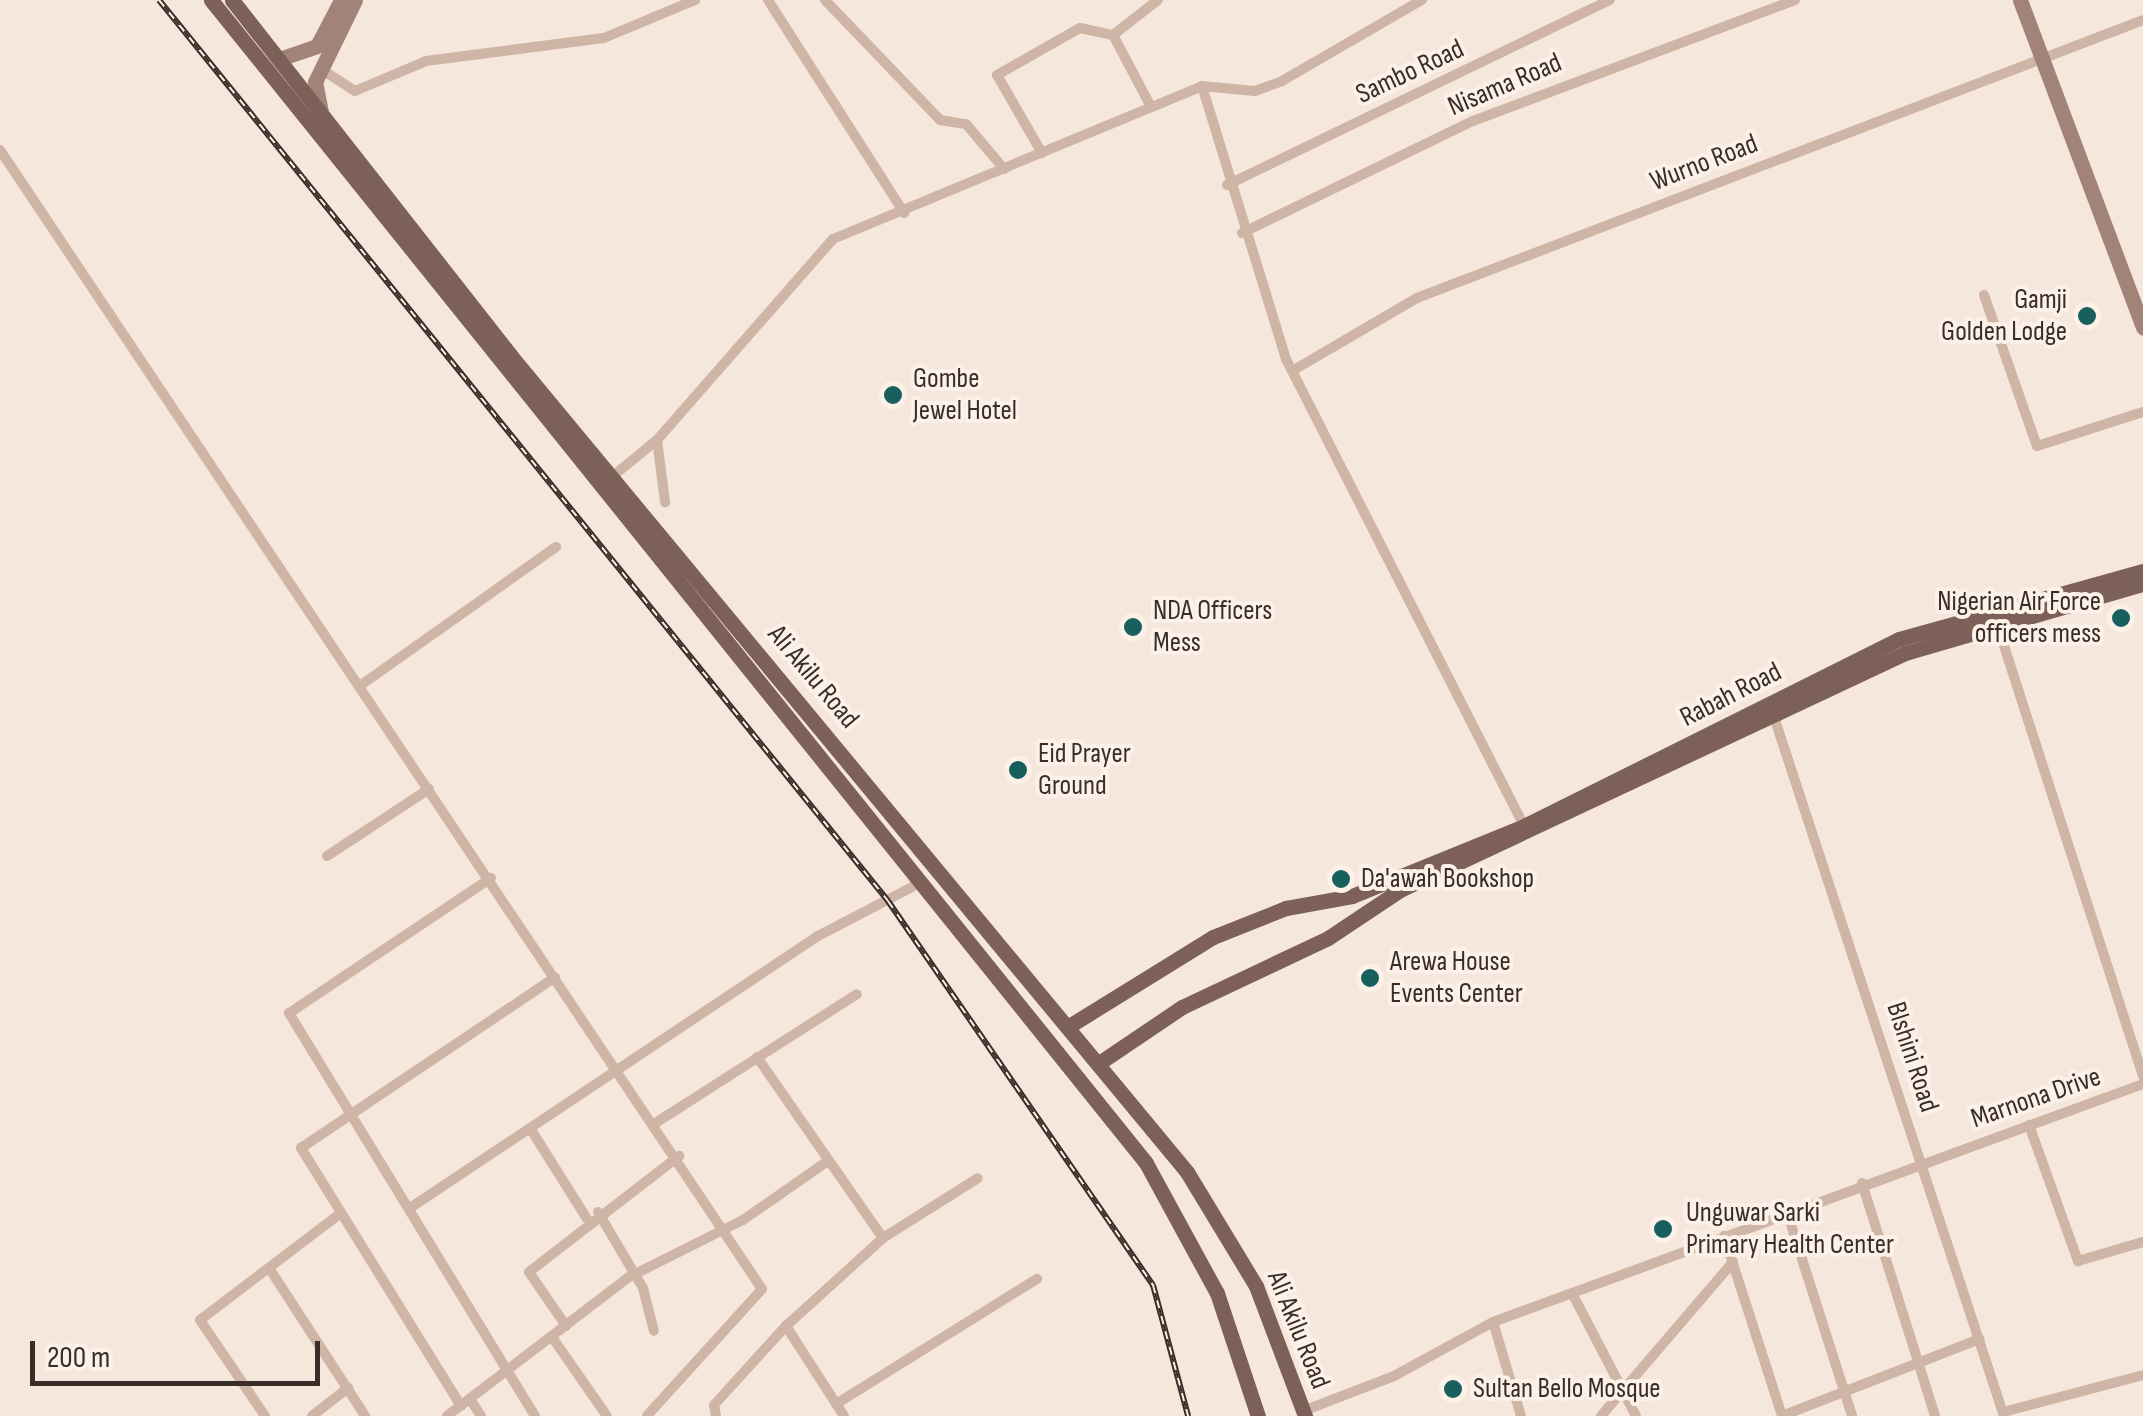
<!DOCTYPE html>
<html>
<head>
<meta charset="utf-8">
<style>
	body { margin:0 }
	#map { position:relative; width:2143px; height:1416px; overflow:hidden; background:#f5e7dc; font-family:"Sofia Sans Condensed",sans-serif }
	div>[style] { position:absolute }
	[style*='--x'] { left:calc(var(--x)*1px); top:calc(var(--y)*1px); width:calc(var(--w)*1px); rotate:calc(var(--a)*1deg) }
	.street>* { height:10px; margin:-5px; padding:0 5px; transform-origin:5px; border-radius:5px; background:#ceb5a6 }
	.secondary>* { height:15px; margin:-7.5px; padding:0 7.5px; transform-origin:7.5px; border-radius:7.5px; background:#a28377 }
	.primary>* { height:15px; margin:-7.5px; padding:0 7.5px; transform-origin:7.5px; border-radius:7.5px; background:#7d6057 }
	.rail>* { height:6px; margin-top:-3px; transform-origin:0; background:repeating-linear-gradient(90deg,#fcf1e9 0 8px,#3a2c28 0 16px); box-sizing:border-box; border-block:2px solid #3a2c28 }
	.dots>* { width:28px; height:28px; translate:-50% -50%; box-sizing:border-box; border:5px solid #fcf1e9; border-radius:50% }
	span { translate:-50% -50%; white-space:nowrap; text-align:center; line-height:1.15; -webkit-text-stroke:8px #fcf1e9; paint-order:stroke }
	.street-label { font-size:28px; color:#3a2c28 }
	.poi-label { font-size:28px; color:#3a2c28 }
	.right { translate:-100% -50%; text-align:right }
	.left { translate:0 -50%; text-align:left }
	.scale { position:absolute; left:30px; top:1341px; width:290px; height:45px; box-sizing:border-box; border:5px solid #3a2c28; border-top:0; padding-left:12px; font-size:30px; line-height:35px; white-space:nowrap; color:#3a2c28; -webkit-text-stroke:8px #fcf1e9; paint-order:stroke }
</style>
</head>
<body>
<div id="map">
	<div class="street">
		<div style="--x:768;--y:0;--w:253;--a:57.4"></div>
		<div style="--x:825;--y:0;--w:166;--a:46.2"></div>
		<div style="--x:940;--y:120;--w:26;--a:9"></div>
		<div style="--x:966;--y:124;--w:59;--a:49.8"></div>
		<div style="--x:321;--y:69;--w:40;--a:32.9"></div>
		<div style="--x:355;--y:91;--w:77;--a:-22.9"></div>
		<div style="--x:426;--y:61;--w:179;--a:-7.4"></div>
		<div style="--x:604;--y:38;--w:99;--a:-22.7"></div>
		<div style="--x:1202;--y:86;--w:53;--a:5.4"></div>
		<div style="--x:1255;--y:91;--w:29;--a:-20"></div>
		<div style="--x:1282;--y:81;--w:162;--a:-30.1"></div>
		<div style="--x:1149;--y:103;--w:77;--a:-117.9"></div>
		<div style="--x:1113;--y:35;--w:57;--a:-37.9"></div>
		<div style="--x:0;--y:150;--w:1370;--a:56.22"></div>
		<div style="--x:762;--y:1289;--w:171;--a:132.2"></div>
		<div style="--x:1042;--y:153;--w:90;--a:-120"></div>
		<div style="--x:997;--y:75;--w:95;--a:-29.5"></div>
		<div style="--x:1080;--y:28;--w:34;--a:12"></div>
		<div style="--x:1227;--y:185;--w:425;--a:-25.8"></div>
		<div style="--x:1242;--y:233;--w:257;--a:-25.9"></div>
		<div style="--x:1473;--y:121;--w:344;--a:-20.6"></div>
		<div style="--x:1984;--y:295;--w:160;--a:70.7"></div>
		<div style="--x:2037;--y:446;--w:111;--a:-17.8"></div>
		<div style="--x:1292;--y:371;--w:145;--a:-30.3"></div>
		<div style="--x:1417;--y:298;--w:777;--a:-20.95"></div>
		<div style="--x:657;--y:440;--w:63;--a:82.6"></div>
		<div style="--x:613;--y:476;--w:57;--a:-39.3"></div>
		<div style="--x:657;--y:440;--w:267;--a:-48.8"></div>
		<div style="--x:833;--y:239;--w:399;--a:-22.5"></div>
		<div style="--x:1202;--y:86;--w:286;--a:72.9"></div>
		<div style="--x:1286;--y:359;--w:524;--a:62.99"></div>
		<div style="--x:1996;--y:621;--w:479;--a:72.1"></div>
		<div style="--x:361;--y:685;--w:239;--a:-35.3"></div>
		<div style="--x:1773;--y:714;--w:739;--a:71.79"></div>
		<div style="--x:327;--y:856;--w:122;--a:-33.3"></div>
		<div style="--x:491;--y:878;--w:243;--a:146.2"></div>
		<div style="--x:289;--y:1013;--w:472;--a:58.6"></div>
		<div style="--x:757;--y:1057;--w:221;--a:55.2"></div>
		<div style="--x:657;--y:1122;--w:237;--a:-32.6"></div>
		<div style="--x:2029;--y:1125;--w:145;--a:70.2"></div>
		<div style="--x:2078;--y:1261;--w:68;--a:-16.3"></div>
		<div style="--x:530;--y:1128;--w:107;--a:57.9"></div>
		<div style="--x:1862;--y:1183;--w:244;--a:72.6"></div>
		<div style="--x:410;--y:1208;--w:490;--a:-33.7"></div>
		<div style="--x:818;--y:936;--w:115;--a:-27.5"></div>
		<div style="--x:598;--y:1212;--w:88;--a:59.4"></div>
		<div style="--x:643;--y:1288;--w:44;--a:75.7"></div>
		<div style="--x:1787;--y:1212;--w:214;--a:72.3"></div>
		<div style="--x:1724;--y:1236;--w:189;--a:72.1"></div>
		<div style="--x:271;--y:1271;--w:173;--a:57"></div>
		<div style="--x:1573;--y:1295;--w:136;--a:62.5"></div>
		<div style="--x:1493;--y:1322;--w:692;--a:-20.11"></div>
		<div style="--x:566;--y:1326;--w:65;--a:-124.4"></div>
		<div style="--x:529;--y:1272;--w:190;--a:-37.7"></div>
		<div style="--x:786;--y:1326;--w:107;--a:57.2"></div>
		<div style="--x:552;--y:1337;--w:96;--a:55.2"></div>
		<div style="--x:470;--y:1399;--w:20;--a:57"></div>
		<div style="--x:836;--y:1404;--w:237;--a:-31.9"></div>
		<div style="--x:461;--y:1406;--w:304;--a:-121.8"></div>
		<div style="--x:301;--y:1148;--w:306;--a:-33.9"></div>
		<div style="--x:1303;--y:1411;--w:97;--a:-21"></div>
		<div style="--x:1394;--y:1376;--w:113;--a:-28.6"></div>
		<div style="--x:1493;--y:1322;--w:98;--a:73.4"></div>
		<div style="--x:2003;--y:1412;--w:145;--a:-14.8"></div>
		<div style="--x:265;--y:1416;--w:116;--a:-124.1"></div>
		<div style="--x:200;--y:1320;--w:177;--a:-37.2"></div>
		<div style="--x:312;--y:1416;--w:46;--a:-37.9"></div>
		<div style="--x:447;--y:1416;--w:229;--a:-37.4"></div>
		<div style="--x:629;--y:1277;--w:127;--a:-26.6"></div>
		<div style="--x:743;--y:1220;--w:103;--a:-34.8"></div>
		<div style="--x:716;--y:1416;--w:11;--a:-100"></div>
		<div style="--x:714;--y:1405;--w:107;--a:-47.7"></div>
		<div style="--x:786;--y:1326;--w:131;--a:-42.2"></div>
		<div style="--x:883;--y:1238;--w:112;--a:-32.3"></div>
		<div style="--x:1601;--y:1416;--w:203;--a:-49.4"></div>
		<div style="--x:1782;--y:1416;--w:212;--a:-21.3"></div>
	</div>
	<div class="secondary">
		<div style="--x:2020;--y:0;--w:350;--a:69.4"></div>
		<div style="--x:279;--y:59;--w:40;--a:-18.9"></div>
		<div style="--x:317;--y:46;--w:52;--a:-62.4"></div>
		<div style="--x:321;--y:112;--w:31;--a:-101"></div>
		<div style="--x:315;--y:82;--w:91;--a:-64"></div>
	</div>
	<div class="primary">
		<div style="--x:211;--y:0;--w:1492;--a:51.2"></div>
		<div style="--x:1146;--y:1163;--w:148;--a:61.4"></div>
		<div style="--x:1217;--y:1293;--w:130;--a:71.6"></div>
		<div style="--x:232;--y:0;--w:452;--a:51.9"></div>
		<div style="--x:511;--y:356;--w:1060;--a:50.36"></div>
		<div style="--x:1187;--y:1172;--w:133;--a:58.8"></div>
		<div style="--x:1256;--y:1286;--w:139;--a:69.3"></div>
		<div style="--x:1069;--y:1026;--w:169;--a:-31.7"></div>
		<div style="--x:1213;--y:937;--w:79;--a:-21.7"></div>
		<div style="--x:1286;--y:908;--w:67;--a:-10.3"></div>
		<div style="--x:1352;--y:896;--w:186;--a:-22.1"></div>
		<div style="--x:1524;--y:826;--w:419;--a:-26.5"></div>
		<div style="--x:1899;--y:639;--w:253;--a:-15.6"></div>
		<div style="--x:1099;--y:1063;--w:100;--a:-34"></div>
		<div style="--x:1182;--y:1007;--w:161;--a:-25.3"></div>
		<div style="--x:1328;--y:938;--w:87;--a:-33.7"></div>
		<div style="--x:1400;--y:890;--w:558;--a:-25.14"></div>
		<div style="--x:1905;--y:653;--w:248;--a:-16.2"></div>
	</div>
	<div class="rail">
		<div style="--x:159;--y:0;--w:1159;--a:51.02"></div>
		<div style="--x:888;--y:901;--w:467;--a:55.4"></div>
		<div style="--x:1153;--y:1285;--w:136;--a:75"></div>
	</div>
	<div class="dots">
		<div style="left:2087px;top:316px;background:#18605e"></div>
		<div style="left:893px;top:395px;background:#18605e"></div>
		<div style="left:2121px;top:618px;background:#18605e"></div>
		<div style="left:1133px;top:627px;background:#18605e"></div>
		<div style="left:1018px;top:770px;background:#18605e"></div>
		<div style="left:1341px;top:879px;background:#18605e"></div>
		<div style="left:1370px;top:978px;background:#18605e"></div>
		<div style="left:1663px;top:1229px;background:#18605e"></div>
		<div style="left:1453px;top:1389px;background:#18605e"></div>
	</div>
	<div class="street-label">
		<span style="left:1410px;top:72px;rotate:-25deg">Sambo Road</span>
		<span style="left:1505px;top:85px;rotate:-23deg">Nisama Road</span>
		<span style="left:1704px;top:163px;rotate:-21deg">Wurno Road</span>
		<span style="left:813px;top:677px;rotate:50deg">Ali Akilu Road</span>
		<span style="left:1731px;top:695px;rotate:-27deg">Rabah Road</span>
		<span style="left:1912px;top:1057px;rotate:72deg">BIshini Road</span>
		<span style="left:2036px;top:1098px;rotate:-19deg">Marnona Drive</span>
		<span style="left:1298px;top:1330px;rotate:68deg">Ali Akilu Road</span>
	</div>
	<div class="poi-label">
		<span class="right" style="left:2067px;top:316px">Gamji<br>Golden Lodge</span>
		<span class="left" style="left:913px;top:395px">Gombe<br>Jewel Hotel</span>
		<span class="right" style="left:2101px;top:618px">Nigerian Air Force<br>officers mess</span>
		<span class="left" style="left:1153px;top:627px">NDA Officers<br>Mess</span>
		<span class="left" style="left:1038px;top:770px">Eid Prayer<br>Ground</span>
		<span class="left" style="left:1361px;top:879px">Da'awah Bookshop</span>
		<span class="left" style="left:1390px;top:978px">Arewa House<br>Events Center</span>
		<span class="left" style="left:1686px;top:1229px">Unguwar Sarki<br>Primary Health Center</span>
		<span class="left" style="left:1473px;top:1389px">Sultan Bello Mosque</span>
	</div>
	<div class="scale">200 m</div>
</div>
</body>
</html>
